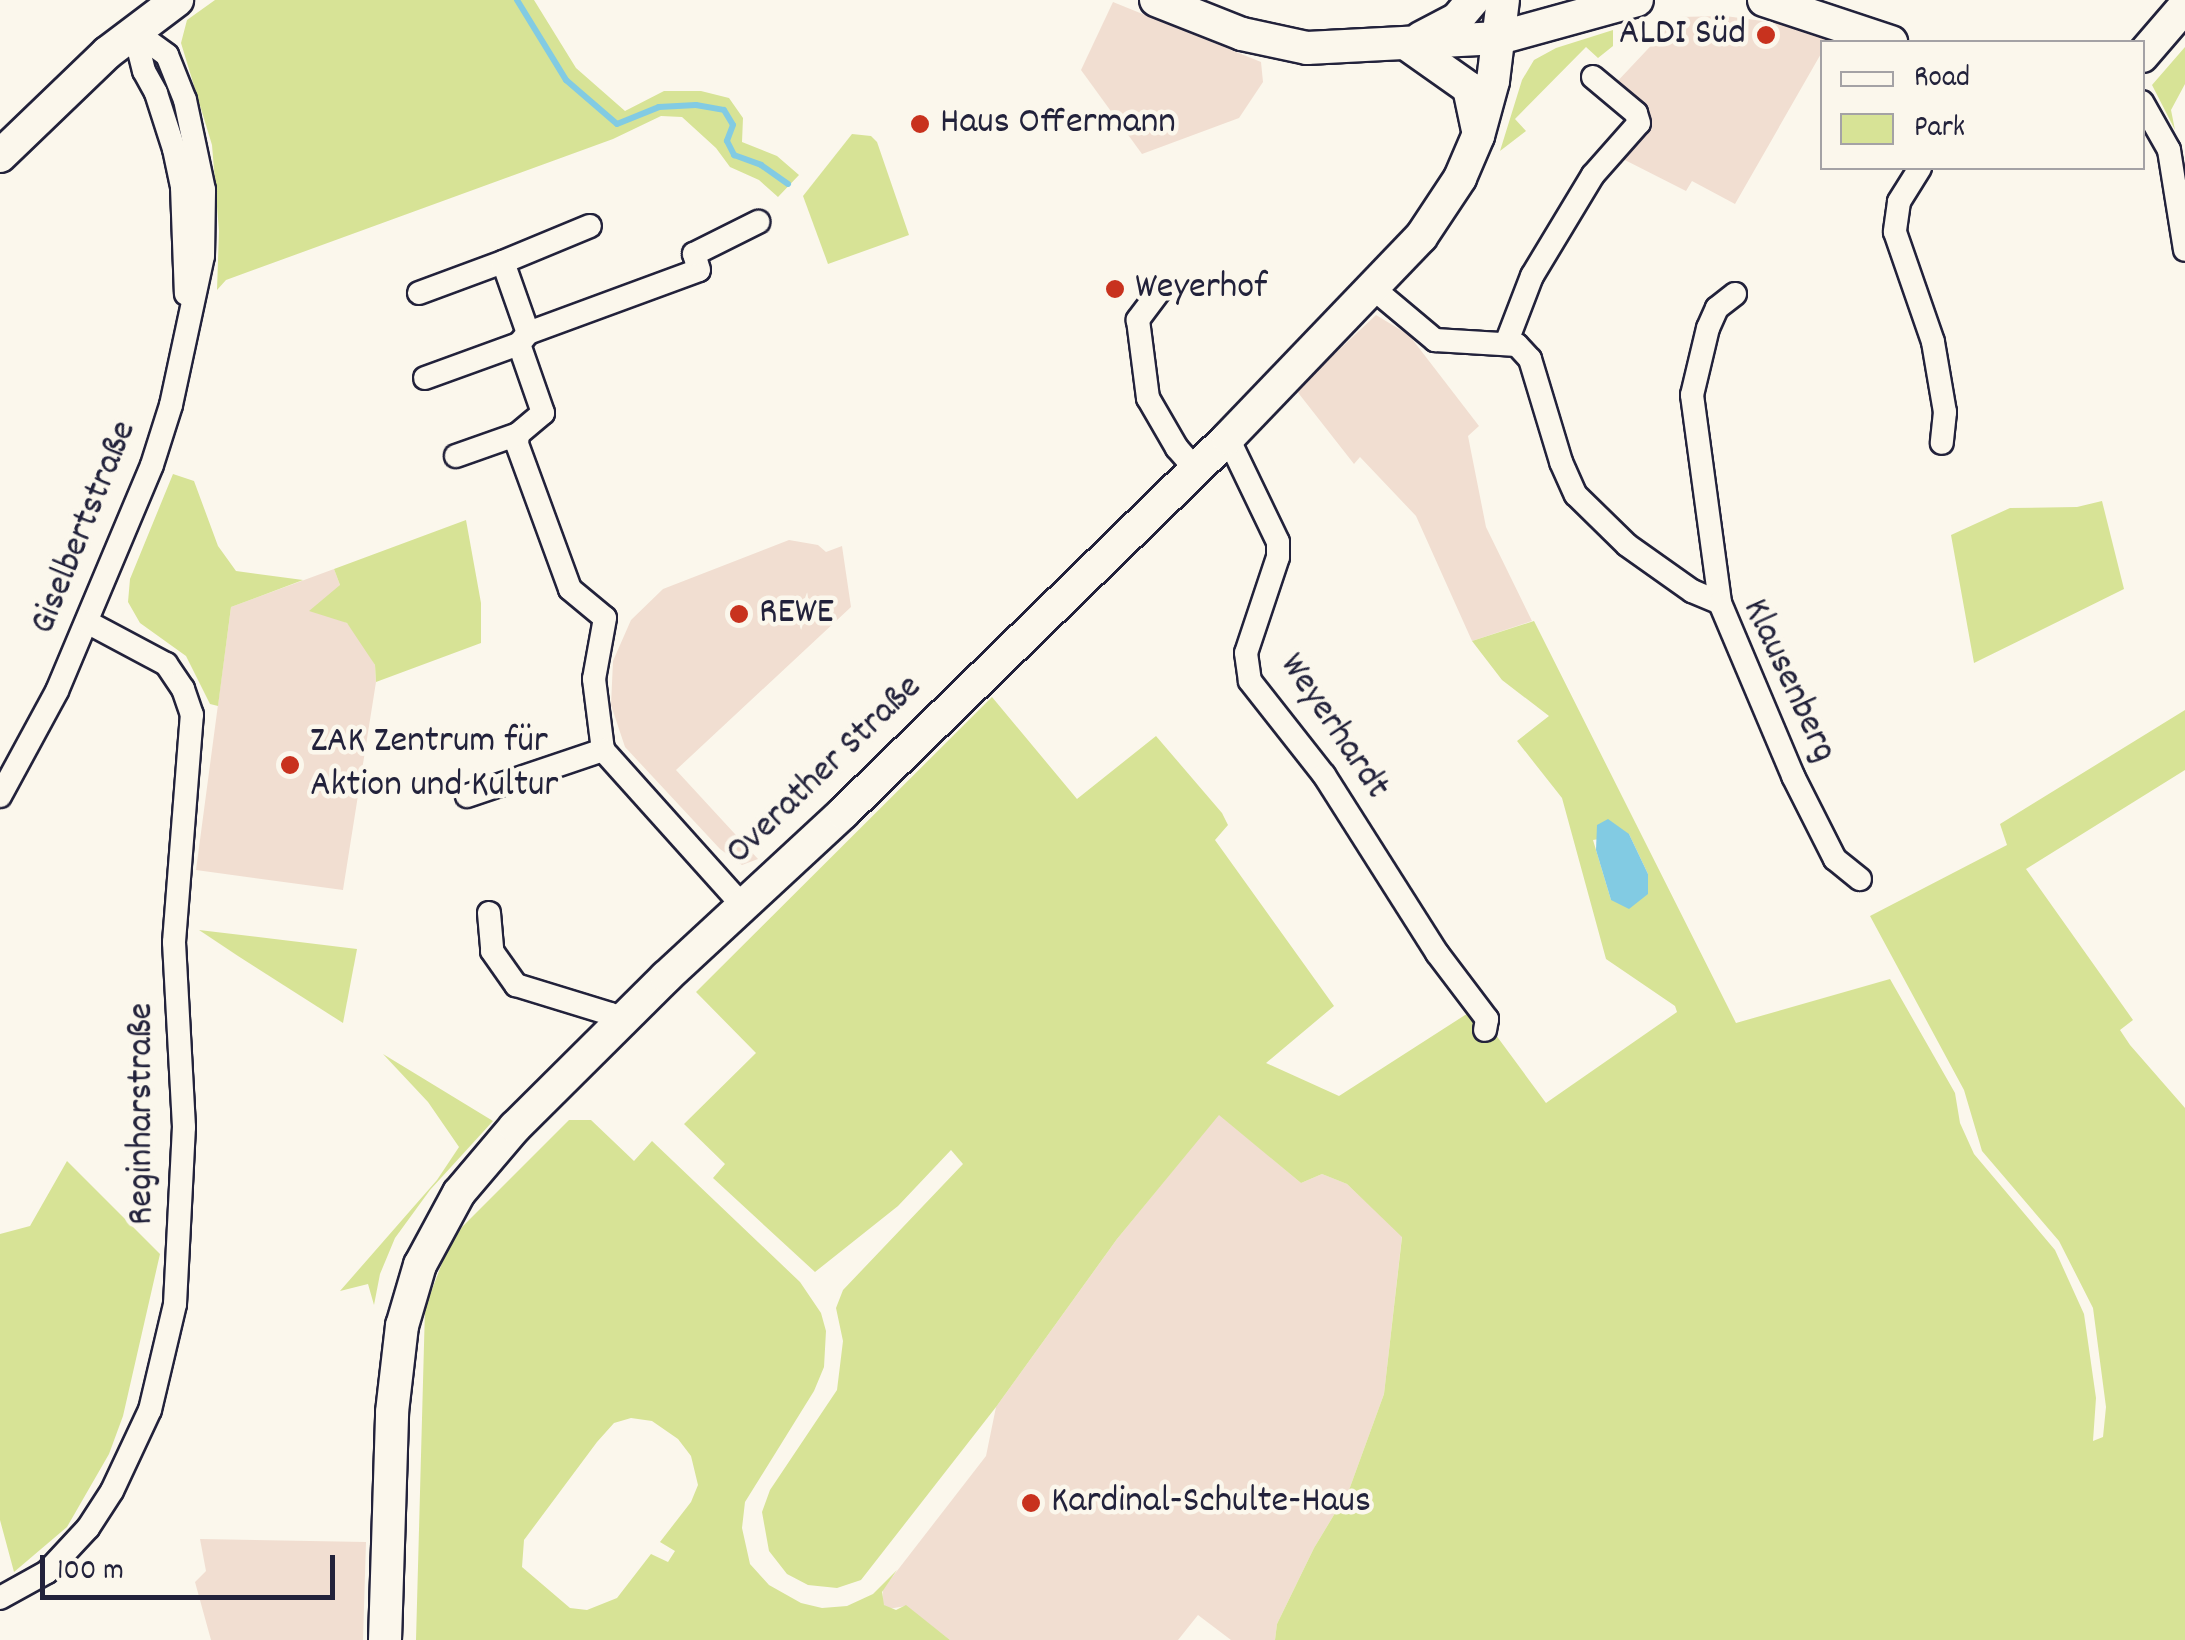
<!DOCTYPE html>
<html>
<head>
<meta charset="utf-8">
<style>
	body { margin:0 }
	#map { position:relative; width:2185px; height:1640px; overflow:hidden; background:#fbf7ec; font-family:Dekko,sans-serif }
	div>[style] { position:absolute }
	[style*='--x'] { left:calc(var(--x)*1px); top:calc(var(--y)*1px); width:calc(var(--w)*1px); rotate:calc(var(--a)*1deg) }
	.built>* { inset:0; background:#f1ded1 }
	.green>* { inset:0; background:#d7e396 }
	.water>* { inset:0; background:#82cbe3 }
	.stream>* { height:6px; margin:-3px; padding:0 3px; transform-origin:3px; border-radius:3px; background:#82cbe3 }
	.roads { filter:drop-shadow(2px 0 #22223b) drop-shadow(-2px 0 #22223b) drop-shadow(0 2px #22223b) drop-shadow(0 -2px #22223b) }
	.street>* { height:22px; margin:-11px; padding:0 11px; transform-origin:11px; border-radius:11px; background:#fbf7ec }
	.secondary>* { height:32px; margin:-16px; padding:0 16px; transform-origin:16px; border-radius:16px; background:#fbf7ec }
	.dots>* { width:28px; height:28px; translate:-50% -50%; box-sizing:border-box; border:5px solid #fbf7ec; border-radius:50% }
	span { translate:-50% -50%; white-space:nowrap; text-align:center; line-height:1.15; -webkit-text-stroke:9px #fbf7ec; paint-order:stroke }
	.poi-label { font-size:38px; color:#22223b }
	.right { translate:-100% -50%; text-align:right }
	.left { translate:0 -50%; text-align:left }
	.street-label { font-size:38px; color:#22223b }
	.legend { position:absolute; left:1820px; top:40px; width:325px; height:130px; box-sizing:border-box; background:#fbf7ec; border:2px solid #a4a2a5; margin:0; padding:12px 18px; list-style:none; font-size:30px; color:#22223b }
	.legend li { display:flex; align-items:center; gap:20px; height:50px }
	.legend b { width:50px; border:2px solid #a4a2a5 }
	.scale { position:absolute; left:40px; top:1555px; width:295px; height:45px; box-sizing:border-box; border:5px solid #22223b; border-top:0; padding-left:12px; font-size:30px; line-height:35px; white-space:nowrap; color:#22223b; -webkit-text-stroke:8px #fbf7ec; paint-order:stroke }
</style>
</head>
<body>
<div id="map">
	<div class="built">
		<div style="clip-path:polygon(1113px 2px,1261px 62px,1263px 82px,1239px 118px,1142px 154px,1081px 70px)"></div>
		<div style="clip-path:polygon(1725px 16px,1785px 24px,1830px 38px,1822px 42px,1822px 52px,1735px 204px,1692px 181px,1686px 191px,1613px 154px,1639px 131px,1613px 86px,1678px 17px)"></div>
		<div style="clip-path:polygon(1376px 315px,1409px 335px,1479px 426px,1468px 436px,1486px 527px,1532px 621px,1472px 641px,1416px 516px,1360px 457px,1354px 464px,1296px 390px)"></div>
		<div style="clip-path:polygon(789px 540px,818px 545px,826px 552px,842px 546px,851px 607px,676px 770px,758px 859px,742px 865px,720px 849px,625px 747px,611px 705px,613px 661px,631px 620px,663px 589px)"></div>
		<div style="clip-path:polygon(334px 569px,340px 585px,330px 615px,347px 623px,358px 636px,375px 665px,376px 682px,343px 890px,196px 870px,231px 607px)"></div>
		<div style="clip-path:polygon(1219px 1114px,1301px 1183px,1322px 1174px,1347px 1184px,1402px 1236px,1384px 1394px,1349px 1490px,1314px 1548px,1277px 1624px,1275px 1640px,1231px 1640px,1198px 1615px,1178px 1640px,950px 1640px,906px 1606px,888px 1609px,882px 1603px,883px 1589px,986px 1456px,996px 1407px,1117px 1239px)"></div>
		<div style="clip-path:polygon(200px 1539px,366px 1542px,363px 1640px,211px 1640px,195px 1582px,206px 1571px)"></div>
	</div>
	<div class="green">
		<div style="clip-path:polygon(215px 0,534px 0,576px 68px,625px 111px,664px 91px,701px 91px,729px 98px,743px 118px,742px 142px,777px 156px,799px 175px,778px 197px,759px 180px,730px 167px,716px 148px,682px 117px,661px 116px,613px 139px,226px 280px,217px 290px,219px 231px,212px 145px,181px 43px,187px 20px)"></div>
		<div style="clip-path:polygon(1613px 30px,1613px 46px,1598px 58px,1586px 47px,1515px 119px,1526px 131px,1500px 151px,1522px 80px,1534px 60px,1556px 48px)"></div>
		<div style="clip-path:polygon(2185px 47px,2185px 84px,2171px 110px,2175px 130px,2152px 85px)"></div>
		<div style="clip-path:polygon(852px 134px,871px 136px,877px 142px,909px 235px,828px 264px,803px 196px)"></div>
		<div style="clip-path:polygon(173px 474px,194px 481px,218px 546px,236px 571px,303px 580px,231px 607px,218px 706px,210px 704px,186px 656px,140px 623px,128px 602px,130px 579px)"></div>
		<div style="clip-path:polygon(2102px 501px,2124px 589px,1974px 663px,1951px 535px,2010px 508px,2077px 507px)"></div>
		<div style="clip-path:polygon(466px 520px,481px 603px,481px 643px,376px 682px,375px 665px,347px 623px,309px 611px,340px 585px,334px 569px)"></div>
		<div style="clip-path:polygon(evenodd,1534px 621px,1736px 1023px,1890px 979px,1955px 1093px,1960px 1123px,1974px 1154px,2055px 1250px,2084px 1314px,2096px 1398px,2093px 1441px,2103px 1437px,2106px 1407px,2093px 1308px,2059px 1241px,1982px 1151px,1964px 1090px,1870px 916px,2007px 845px,2000px 824px,2185px 710px,2185px 770px,2026px 869px,2133px 1020px,2120px 1030px,2130px 1045px,2185px 1108px,2185px 1640px,1275px 1640px,1277px 1624px,1314px 1548px,1349px 1490px,1384px 1394px,1402px 1237px,1347px 1184px,1322px 1174px,1301px 1183px,1219px 1115px,1117px 1239px,996px 1407px,861px 1580px,837px 1588px,808px 1585px,787px 1574px,769px 1551px,762px 1512px,770px 1490px,837px 1390px,843px 1341px,836px 1308px,843px 1290px,963px 1164px,951px 1150px,898px 1206px,815px 1272px,713px 1178px,725px 1164px,684px 1124px,756px 1053px,696px 992px,992px 697px,1077px 799px,1156px 736px,1222px 813px,1228px 825px,1215px 840px,1334px 1006px,1266px 1063px,1339px 1096px,1476px 1008px,1546px 1103px,1677px 1012px,1675px 1006px,1606px 959px,1562px 798px,1517px 741px,1549px 716px,1502px 680px,1472px 641px,1534px 621px,1629px 834px,1648px 874px,1611px 900px,1593px 840px,1629px 834px)"></div>
		<div style="clip-path:polygon(199px 930px,357px 949px,343px 1023px,238px 956px)"></div>
		<div style="clip-path:polygon(383px 1054px,493px 1121px,430px 1190px,395px 1238px,380px 1274px,374px 1305px,368px 1284px,340px 1291px,437px 1180px,459px 1147px,428px 1102px)"></div>
		<div style="clip-path:polygon(evenodd,569px 1120px,591px 1120px,634px 1161px,652px 1141px,800px 1282px,821px 1313px,826px 1331px,824px 1367px,814px 1391px,745px 1502px,742px 1528px,750px 1564px,769px 1585px,801px 1603px,822px 1608px,847px 1606px,873px 1594px,897px 1570px,882px 1592px,884px 1605px,896px 1610px,906px 1605px,950px 1640px,416px 1640px,425px 1308px,447px 1250px,462px 1227px,569px 1120px,631px 1418px,652px 1421px,678px 1439px,691px 1456px,698px 1485px,691px 1502px,660px 1542px,675px 1551px,668px 1562px,651px 1554px,617px 1598px,587px 1610px,570px 1608px,522px 1567px,524px 1540px,597px 1442px,614px 1423px,631px 1418px)"></div>
		<div style="clip-path:polygon(67px 1161px,160px 1254px,123px 1416px,109px 1454px,67px 1527px,14px 1572px,0 1520px,0 1234px,30px 1226px)"></div>
	</div>
	<div class="water">
		<div style="clip-path:polygon(1608px 819px,1629px 834px,1648px 874px,1648px 894px,1629px 909px,1611px 900px,1596px 850px,1597px 825px)"></div>
	</div>
	<div class="stream">
		<div style="--x:517;--y:0;--w:94;--a:58.5"></div>
		<div style="--x:566;--y:80;--w:67;--a:40.8"></div>
		<div style="--x:617;--y:124;--w:45;--a:-22"></div>
		<div style="--x:659;--y:107;--w:37;--a:-3"></div>
		<div style="--x:696;--y:105;--w:28;--a:10"></div>
		<div style="--x:724;--y:110;--w:17;--a:59"></div>
		<div style="--x:733;--y:125;--w:17;--a:111"></div>
		<div style="--x:727;--y:141;--w:16;--a:63"></div>
		<div style="--x:734;--y:155;--w:29;--a:20"></div>
		<div style="--x:761;--y:165;--w:33;--a:35"></div>
	</div>
	<div class="roads">
		<div class="street">
			<div style="--x:134;--y:31;--w:41;--a:76"></div>
			<div style="--x:144;--y:71;--w:25;--a:61"></div>
			<div style="--x:156;--y:93;--w:59;--a:72.2"></div>
			<div style="--x:174;--y:149;--w:39;--a:78"></div>
			<div style="--x:182;--y:187;--w:107;--a:87.9"></div>
			<div style="--x:2142;--y:102;--w:55;--a:60.6"></div>
			<div style="--x:2169;--y:150;--w:101;--a:80.9"></div>
			<div style="--x:1920;--y:168;--w:40;--a:122"></div>
			<div style="--x:1899;--y:202;--w:30;--a:98"></div>
			<div style="--x:1895;--y:232;--w:116;--a:70.9"></div>
			<div style="--x:1933;--y:342;--w:71;--a:80.3"></div>
			<div style="--x:1945;--y:412;--w:31;--a:96"></div>
			<div style="--x:1161;--y:289;--w:39;--a:127"></div>
			<div style="--x:1138;--y:320;--w:79;--a:82.7"></div>
			<div style="--x:1148;--y:398;--w:58;--a:59.9"></div>
			<div style="--x:1177;--y:448;--w:29;--a:49"></div>
			<div style="--x:1374;--y:289;--w:80;--a:39.9"></div>
			<div style="--x:1435;--y:340;--w:82;--a:3.5"></div>
			<div style="--x:1517;--y:345;--w:19;--a:47"></div>
			<div style="--x:1530;--y:359;--w:108;--a:73.2"></div>
			<div style="--x:1561;--y:462;--w:36;--a:66"></div>
			<div style="--x:1576;--y:495;--w:71;--a:44.4"></div>
			<div style="--x:1627;--y:545;--w:80;--a:35.3"></div>
			<div style="--x:1692;--y:591;--w:30;--a:23"></div>
			<div style="--x:419;--y:293;--w:90;--a:-20.3"></div>
			<div style="--x:1735;--y:294;--w:23;--a:142"></div>
			<div style="--x:1717;--y:308;--w:22;--a:114"></div>
			<div style="--x:1708;--y:328;--w:69;--a:103.4"></div>
			<div style="--x:1692;--y:395;--w:210;--a:82.3"></div>
			<div style="--x:1720;--y:603;--w:188;--a:67.1"></div>
			<div style="--x:1793;--y:776;--w:93;--a:63.2"></div>
			<div style="--x:1835;--y:859;--w:32;--a:39"></div>
			<div style="--x:528;--y:333;--w:182;--a:-20.2"></div>
			<div style="--x:699;--y:270;--w:17;--a:-107"></div>
			<div style="--x:694;--y:254;--w:72;--a:-26.6"></div>
			<div style="--x:1507;--y:341;--w:70;--a:-69"></div>
			<div style="--x:1532;--y:276;--w:118;--a:-58.9"></div>
			<div style="--x:1593;--y:175;--w:69;--a:-48.5"></div>
			<div style="--x:1639;--y:123;--w:10;--a:-107"></div>
			<div style="--x:1636;--y:113;--w:56;--a:-140.1"></div>
			<div style="--x:519;--y:344;--w:73;--a:70.8"></div>
			<div style="--x:543;--y:413;--w:33;--a:140"></div>
			<div style="--x:518;--y:434;--w:10;--a:96"></div>
			<div style="--x:517;--y:444;--w:154;--a:69.9"></div>
			<div style="--x:570;--y:589;--w:45;--a:39.6"></div>
			<div style="--x:605;--y:618;--w:62;--a:100.2"></div>
			<div style="--x:594;--y:679;--w:72;--a:82.8"></div>
			<div style="--x:603;--y:750;--w:208;--a:48.1"></div>
			<div style="--x:425;--y:378;--w:100;--a:-19.9"></div>
			<div style="--x:519;--y:344;--w:14;--a:-51"></div>
			<div style="--x:528;--y:333;--w:75;--a:-109.4"></div>
			<div style="--x:503;--y:262;--w:94;--a:-22.5"></div>
			<div style="--x:1228;--y:438;--w:115;--a:64.3"></div>
			<div style="--x:1278;--y:542;--w:15;--a:90"></div>
			<div style="--x:1278;--y:557;--w:101;--a:108.4"></div>
			<div style="--x:1246;--y:653;--w:28;--a:82"></div>
			<div style="--x:1250;--y:681;--w:120;--a:51.8"></div>
			<div style="--x:1324;--y:775;--w:211;--a:57.6"></div>
			<div style="--x:1437;--y:953;--w:83;--a:52.9"></div>
			<div style="--x:1487;--y:1019;--w:11;--a:100"></div>
			<div style="--x:456;--y:456;--w:66;--a:-19.5"></div>
			<div style="--x:0;--y:796;--w:119;--a:-61.5"></div>
			<div style="--x:57;--y:691;--w:245;--a:-67.2"></div>
			<div style="--x:152;--y:465;--w:63;--a:-72.4"></div>
			<div style="--x:171;--y:405;--w:152;--a:-77.9"></div>
			<div style="--x:203;--y:256;--w:66;--a:-89.1"></div>
			<div style="--x:204;--y:190;--w:92;--a:-101.9"></div>
			<div style="--x:185;--y:100;--w:48;--a:-111.8"></div>
			<div style="--x:167;--y:55;--w:41;--a:-144"></div>
			<div style="--x:467;--y:796;--w:144;--a:-18.7"></div>
			<div style="--x:489;--y:913;--w:38;--a:85"></div>
			<div style="--x:492;--y:951;--w:42;--a:54.8"></div>
			<div style="--x:516;--y:985;--w:98;--a:17.1"></div>
			<div style="--x:610;--y:1014;--w:14;--a:45"></div>
			<div style="--x:0;--y:1598;--w:54;--a:-29"></div>
			<div style="--x:47;--y:1572;--w:60;--a:-47"></div>
			<div style="--x:88;--y:1528;--w:44;--a:-57"></div>
			<div style="--x:112;--y:1491;--w:89;--a:-64.9"></div>
			<div style="--x:150;--y:1410;--w:109;--a:-76.7"></div>
			<div style="--x:175;--y:1304;--w:177;--a:-87.1"></div>
			<div style="--x:184;--y:1127;--w:185;--a:-93.1"></div>
			<div style="--x:174;--y:942;--w:228;--a:-85.5"></div>
			<div style="--x:192;--y:715;--w:28;--a:-109"></div>
			<div style="--x:183;--y:689;--w:30;--a:-124"></div>
			<div style="--x:166;--y:664;--w:89;--a:-152"></div>
		</div>
		<div class="secondary">
			<div style="--x:1156;--y:0;--w:92;--a:21.6"></div>
			<div style="--x:1242;--y:34;--w:66;--a:12.2"></div>
			<div style="--x:1307;--y:48;--w:192;--a:-3"></div>
			<div style="--x:1499;--y:38;--w:143;--a:-15.4"></div>
			<div style="--x:1764;--y:0;--w:134;--a:18.3"></div>
			<div style="--x:1421;--y:38;--w:41;--a:-27.8"></div>
			<div style="--x:1457;--y:19;--w:25;--a:-50"></div>
			<div style="--x:1408;--y:45;--w:75;--a:35.2"></div>
			<div style="--x:1469;--y:88;--w:40;--a:78"></div>
			<div style="--x:2142;--y:56;--w:66;--a:-49.3"></div>
			<div style="--x:0;--y:156;--w:149;--a:-43.9"></div>
			<div style="--x:107;--y:53;--w:88;--a:-37.1"></div>
			<div style="--x:385;--y:1640;--w:228;--a:-88.2"></div>
			<div style="--x:392;--y:1412;--w:87;--a:-83.4"></div>
			<div style="--x:402;--y:1326;--w:64;--a:-73.6"></div>
			<div style="--x:420;--y:1265;--w:82;--a:-61.6"></div>
			<div style="--x:459;--y:1193;--w:87;--a:-49.7"></div>
			<div style="--x:515;--y:1127;--w:213;--a:-44.8"></div>
			<div style="--x:666;--y:977;--w:241;--a:-42.8"></div>
			<div style="--x:843;--y:813;--w:537;--a:-44.25"></div>
			<div style="--x:1228;--y:438;--w:279;--a:-46.2"></div>
			<div style="--x:1421;--y:237;--w:71;--a:-56.5"></div>
			<div style="--x:1460;--y:178;--w:46;--a:-66.8"></div>
			<div style="--x:1478;--y:136;--w:57;--a:-74.7"></div>
			<div style="--x:1493;--y:81;--w:82;--a:-83"></div>
		</div>
	</div>
	<div class="dots">
		<div style="left:1766px;top:35px;background:#c8321e"></div>
		<div style="left:920px;top:124px;background:#c8321e"></div>
		<div style="left:1115px;top:289px;background:#c8321e"></div>
		<div style="left:739px;top:614px;background:#c8321e"></div>
		<div style="left:290px;top:765px;background:#c8321e"></div>
		<div style="left:1031px;top:1503px;background:#c8321e"></div>
	</div>
	<div class="poi-label">
		<span class="right" style="left:1746px;top:35px">ALDI Süd</span>
		<span class="left" style="left:940px;top:124px">Haus Offermann</span>
		<span class="left" style="left:1135px;top:289px">Weyerhof</span>
		<span class="left" style="left:759px;top:614px">REWE</span>
		<span class="left" style="left:310px;top:765px">ZAK Zentrum für<br>Aktion und Kultur</span>
		<span class="left" style="left:1051px;top:1503px">Kardinal-Schulte-Haus</span>
	</div>
	<div class="street-label">
		<span style="left:85px;top:528px;rotate:-68deg">Giselbertstraße</span>
		<span style="left:1788px;top:681px;rotate:65deg">Klausenberg</span>
		<span style="left:1333px;top:727px;rotate:56deg">Weyerhardt</span>
		<span style="left:825px;top:771px;rotate:-44deg">Overather Straße</span>
		<span style="left:143px;top:1114px;rotate:-90deg">Reginharstraße</span>
	</div>
	<ul class="legend">
	<li><b style="height:12px;background:#fbf7ec"></b>Road</li>
	<li><b style="height:28px;background:#d7e396"></b>Park</li>
	</ul>
	<div class="scale">100 m</div>
</div>
</body>
</html>
